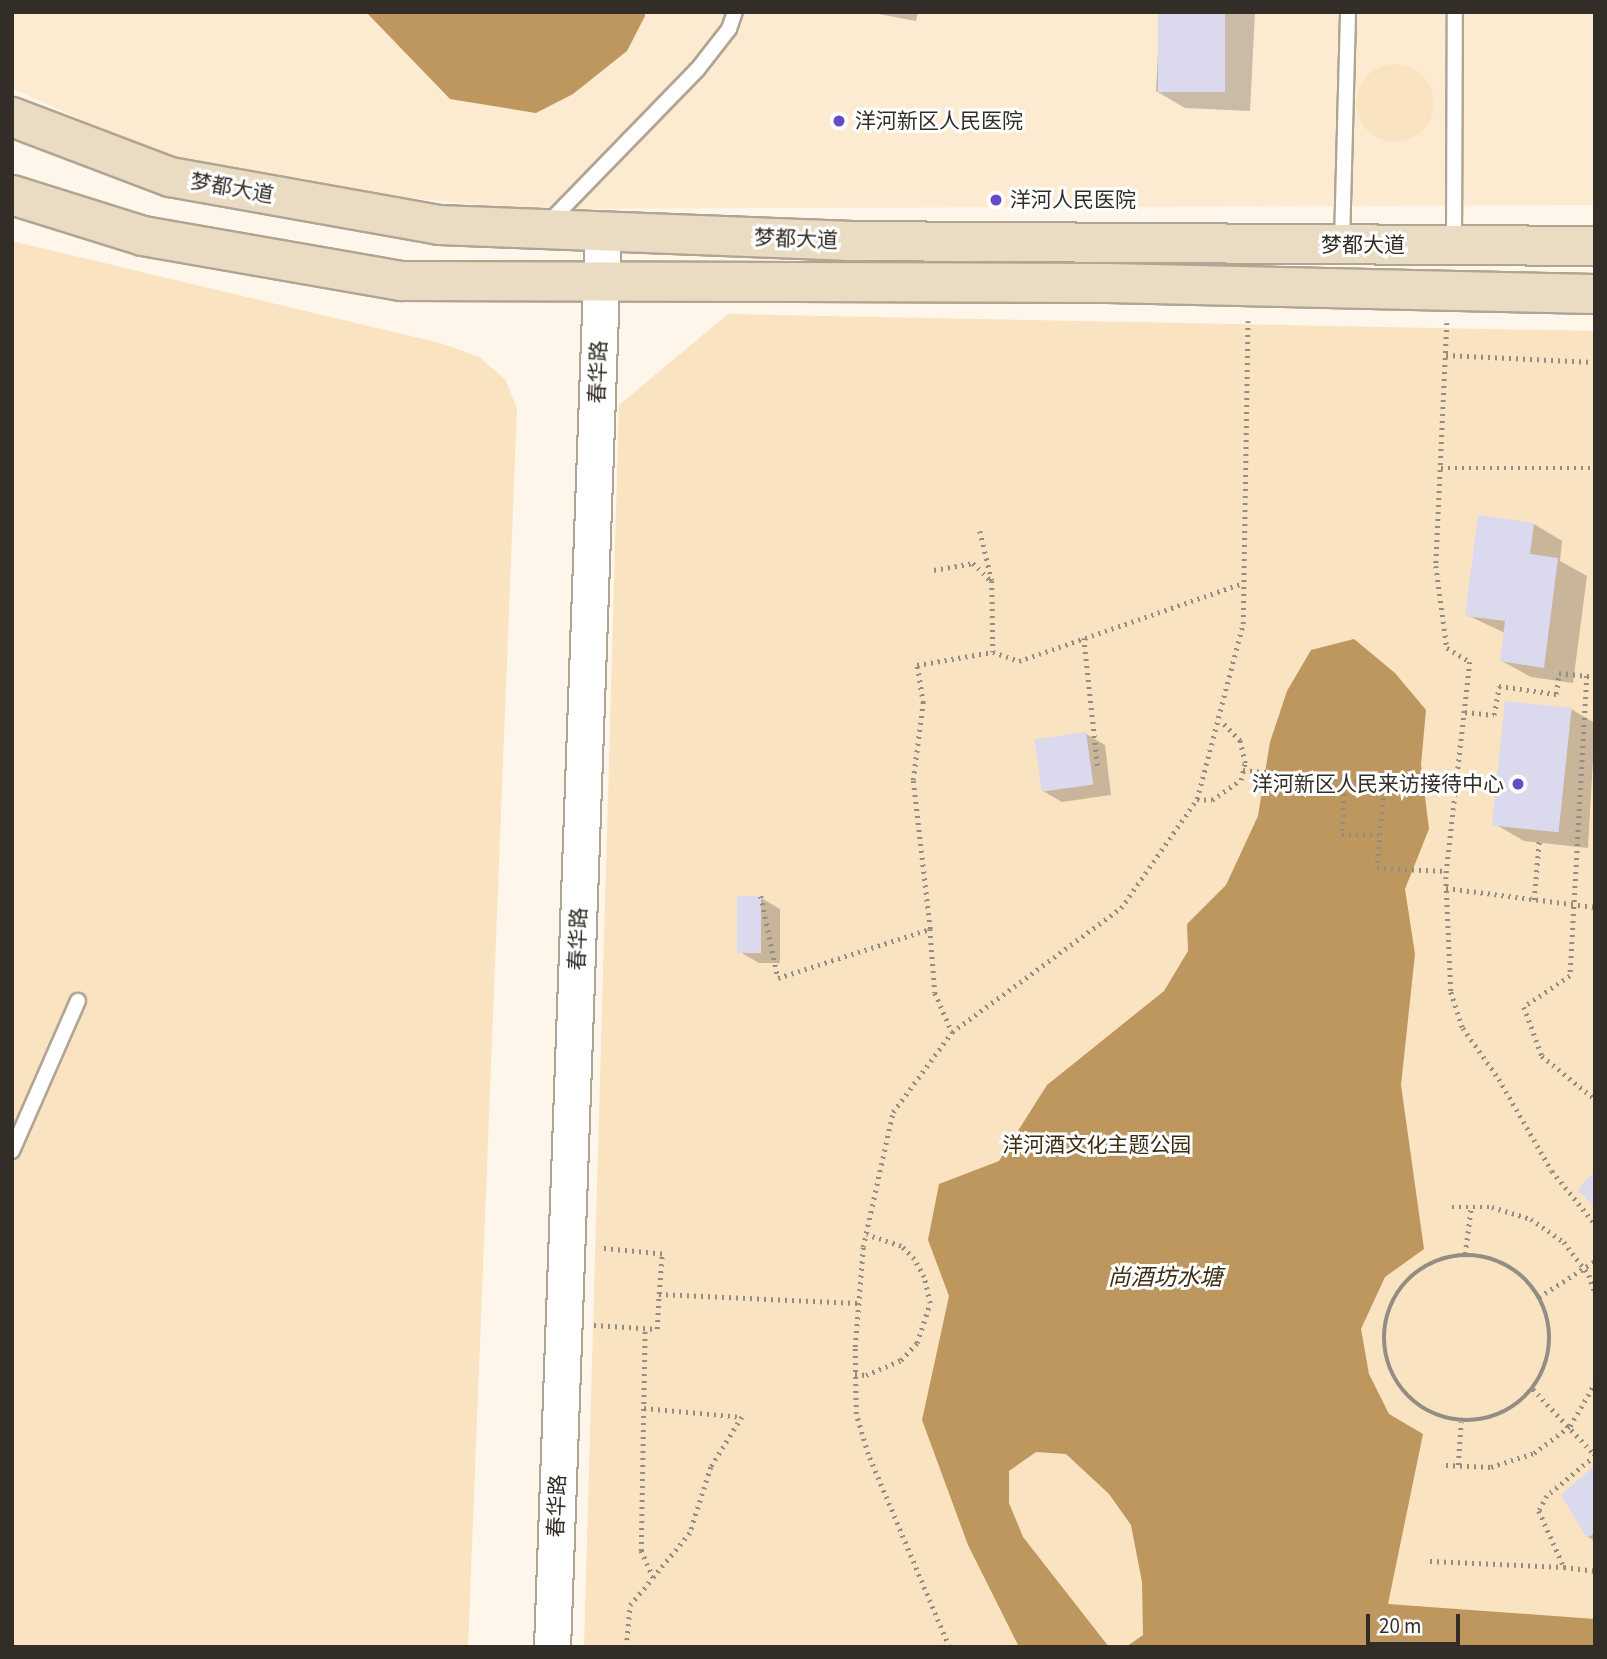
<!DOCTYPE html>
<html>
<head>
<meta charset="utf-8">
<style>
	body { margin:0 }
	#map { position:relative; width:1607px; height:1659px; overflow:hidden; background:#fef6eb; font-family:"Source Sans 3","Noto Sans SC",sans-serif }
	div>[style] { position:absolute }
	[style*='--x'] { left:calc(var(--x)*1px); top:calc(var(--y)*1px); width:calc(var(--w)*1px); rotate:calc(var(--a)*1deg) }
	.built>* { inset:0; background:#fcead1 }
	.green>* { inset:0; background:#fae3c1 }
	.round { border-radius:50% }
	.water>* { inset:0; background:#bd975e }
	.shadow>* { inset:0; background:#0003 }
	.building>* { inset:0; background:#dbd9ee; transform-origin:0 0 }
	.path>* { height:4.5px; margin-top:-2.25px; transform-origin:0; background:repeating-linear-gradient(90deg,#938d84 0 2px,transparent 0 7px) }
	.path>.ring { margin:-2.25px; padding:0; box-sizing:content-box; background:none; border:4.5px solid #938d84; border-radius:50% }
	.roads { filter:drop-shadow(2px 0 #b0a492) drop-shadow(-2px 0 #b0a492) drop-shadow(0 2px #b0a492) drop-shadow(0 -2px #b0a492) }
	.service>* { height:14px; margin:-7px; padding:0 7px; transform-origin:7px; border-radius:7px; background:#fff }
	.tertiary>* { height:35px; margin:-17.5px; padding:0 17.5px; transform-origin:17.5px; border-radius:17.5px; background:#fff }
	.secondary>* { height:38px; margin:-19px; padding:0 19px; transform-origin:19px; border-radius:19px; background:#eadcc3 }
	.dots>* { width:19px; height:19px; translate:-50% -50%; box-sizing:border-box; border:4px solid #fff; border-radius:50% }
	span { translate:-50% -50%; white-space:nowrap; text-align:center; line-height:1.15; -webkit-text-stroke:6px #fff; paint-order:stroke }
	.poi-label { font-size:21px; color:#322d26 }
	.left { translate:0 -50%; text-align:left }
	.right { translate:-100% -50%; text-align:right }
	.street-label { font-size:21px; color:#322d26 }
	.park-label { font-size:21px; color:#3c2b11 }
	.water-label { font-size:23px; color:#3e2d13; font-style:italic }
	.frame { position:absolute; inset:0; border:14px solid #322d26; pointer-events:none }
	.scale { position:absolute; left:1366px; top:1614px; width:94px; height:32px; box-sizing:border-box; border:4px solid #322d26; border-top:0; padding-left:9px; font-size:21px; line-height:24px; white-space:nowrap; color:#322d26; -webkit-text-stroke:5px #fff; paint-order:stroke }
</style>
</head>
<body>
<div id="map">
	<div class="built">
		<div style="clip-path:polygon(12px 12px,1595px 12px,1595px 205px,524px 209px,337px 191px,153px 153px,12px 88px)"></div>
	</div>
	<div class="green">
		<div class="round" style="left:1356px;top:64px;width:78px;height:78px"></div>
		<div style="clip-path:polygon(12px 241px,440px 343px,479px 357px,505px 379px,517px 408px,468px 1647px,12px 1647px)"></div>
		<div style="clip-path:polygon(728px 314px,1595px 331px,1595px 1647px,584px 1647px,619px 405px)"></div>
	</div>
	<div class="water">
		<div style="clip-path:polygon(366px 12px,645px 12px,645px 16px,627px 51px,573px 94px,536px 113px,450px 99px)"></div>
		<div style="clip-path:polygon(1354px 639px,1395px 673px,1426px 710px,1421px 765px,1429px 829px,1405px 889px,1415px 954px,1401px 1085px,1424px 1249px,1385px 1277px,1361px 1329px,1369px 1374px,1389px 1414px,1423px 1434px,1388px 1604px,1595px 1619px,1595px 1647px,1126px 1647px,1143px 1635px,1142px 1582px,1131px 1525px,1109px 1494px,1066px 1454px,1036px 1452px,1009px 1471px,1009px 1503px,1023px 1537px,1109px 1647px,1019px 1647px,968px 1545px,922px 1420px,949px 1296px,928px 1240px,939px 1184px,999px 1161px,1047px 1085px,1164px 991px,1188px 951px,1187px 924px,1226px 885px,1258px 816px,1270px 742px,1287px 691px,1311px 650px)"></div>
	</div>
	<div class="shadow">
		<div style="clip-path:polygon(868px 12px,918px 12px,916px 21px)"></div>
		<div style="clip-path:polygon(1160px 12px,1255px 12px,1250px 111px,1185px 108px,1156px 91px)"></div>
		<div style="clip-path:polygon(1534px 524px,1562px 541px,1560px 561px,1587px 576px,1573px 683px,1531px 677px,1502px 661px,1505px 633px,1467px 615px)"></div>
		<div style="clip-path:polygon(1571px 709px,1595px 723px,1588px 848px,1524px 841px,1495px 824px)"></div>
		<div style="clip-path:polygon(1086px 734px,1105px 745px,1111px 795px,1062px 802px,1043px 791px)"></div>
		<div style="clip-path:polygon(761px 898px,780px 909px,780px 963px,759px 963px,740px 952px)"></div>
		<div style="clip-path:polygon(1595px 1467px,1595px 1541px,1588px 1537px)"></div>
	</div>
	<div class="building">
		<div style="left:1158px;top:12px;width:67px;height:80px"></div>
		<div style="clip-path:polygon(1478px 515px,1534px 523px,1530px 554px,1558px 558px,1544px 668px,1500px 661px,1505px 621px,1465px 616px)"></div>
		<div style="left:1505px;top:701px;width:67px;height:125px;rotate:6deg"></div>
		<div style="left:1086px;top:732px;width:53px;height:52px;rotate:82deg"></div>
		<div style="left:737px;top:896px;width:24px;height:57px"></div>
		<div style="clip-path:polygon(1595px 1170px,1595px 1208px,1578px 1190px)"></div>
		<div style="clip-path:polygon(1595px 1465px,1595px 1533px,1587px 1538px,1561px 1495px)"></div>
	</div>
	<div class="path">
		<div style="--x:1447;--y:323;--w:243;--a:92.6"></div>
		<div style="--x:1436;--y:566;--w:83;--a:82.4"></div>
		<div style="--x:1447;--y:648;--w:27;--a:31"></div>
		<div style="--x:1470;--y:662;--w:216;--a:96.4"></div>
		<div style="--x:1446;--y:877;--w:115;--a:87.5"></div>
		<div style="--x:1451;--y:992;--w:38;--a:72"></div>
		<div style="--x:1463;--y:1028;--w:62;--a:54.8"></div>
		<div style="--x:1499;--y:1079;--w:106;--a:60.1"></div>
		<div style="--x:1552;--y:1171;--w:68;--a:50.9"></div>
		<div style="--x:1446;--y:355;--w:149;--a:2.7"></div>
		<div style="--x:1441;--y:468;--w:154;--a:0"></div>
		<div style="--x:980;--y:531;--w:51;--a:76.5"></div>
		<div style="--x:992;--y:581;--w:71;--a:89.2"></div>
		<div style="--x:993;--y:652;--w:28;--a:19"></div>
		<div style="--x:1019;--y:661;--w:237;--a:-19.2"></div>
		<div style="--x:934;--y:570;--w:40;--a:-10"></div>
		<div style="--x:973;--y:563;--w:25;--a:45"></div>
		<div style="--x:1084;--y:638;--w:132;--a:83.9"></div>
		<div style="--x:1587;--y:676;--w:300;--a:93.2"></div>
		<div style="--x:1570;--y:976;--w:55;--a:146"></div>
		<div style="--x:1524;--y:1007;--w:52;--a:69.8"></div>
		<div style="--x:1542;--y:1056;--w:68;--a:39.1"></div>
		<div style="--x:1465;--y:712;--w:29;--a:6"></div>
		<div style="--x:1494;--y:715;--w:29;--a:-80"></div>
		<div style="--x:1499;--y:686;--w:58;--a:8"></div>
		<div style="--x:1556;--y:694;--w:21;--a:-82"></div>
		<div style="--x:1559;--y:673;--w:36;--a:6"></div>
		<div style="--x:1243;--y:770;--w:143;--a:5.6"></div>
		<div style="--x:1385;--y:784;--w:84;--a:95.4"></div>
		<div style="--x:1377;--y:868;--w:70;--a:2.5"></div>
		<div style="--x:1345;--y:780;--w:55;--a:93.1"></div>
		<div style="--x:1342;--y:835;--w:38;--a:0"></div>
		<div style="--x:1197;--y:799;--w:15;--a:4"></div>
		<div style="--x:1212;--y:800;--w:35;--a:-35"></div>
		<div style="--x:1241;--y:780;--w:17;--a:-77"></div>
		<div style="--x:1245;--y:763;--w:23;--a:-103"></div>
		<div style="--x:1240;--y:741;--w:28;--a:-134"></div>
		<div style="--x:1446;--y:888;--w:150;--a:7.3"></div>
		<div style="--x:761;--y:896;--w:84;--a:78.3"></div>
		<div style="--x:778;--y:978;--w:160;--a:-17.9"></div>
		<div style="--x:930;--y:929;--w:150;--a:-96.5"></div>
		<div style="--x:913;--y:780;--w:78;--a:-82.6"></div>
		<div style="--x:923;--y:703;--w:38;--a:-99"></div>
		<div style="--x:917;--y:665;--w:77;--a:-9.7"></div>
		<div style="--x:1534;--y:900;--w:59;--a:-85.2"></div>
		<div style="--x:930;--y:929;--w:64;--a:85.5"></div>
		<div style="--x:935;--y:993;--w:43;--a:66.4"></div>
		<div style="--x:1452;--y:1207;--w:40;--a:0"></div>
		<div style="--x:1492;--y:1207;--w:41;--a:17.1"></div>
		<div style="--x:1531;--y:1219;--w:40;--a:34.9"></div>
		<div style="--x:1564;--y:1242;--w:41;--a:52.9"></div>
		<div style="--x:1589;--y:1275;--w:18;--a:71"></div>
		<div style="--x:1465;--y:1254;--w:47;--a:-82.7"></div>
		<div class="ring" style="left:1384px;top:1255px;width:161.5px;height:161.5px"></div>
		<div style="--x:659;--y:1294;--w:199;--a:2.6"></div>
		<div style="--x:1539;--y:1297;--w:67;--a:-32.7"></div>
		<div style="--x:594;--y:1325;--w:63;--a:3.6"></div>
		<div style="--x:657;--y:1329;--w:35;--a:-87"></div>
		<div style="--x:659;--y:1294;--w:40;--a:-85.7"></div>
		<div style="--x:662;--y:1254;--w:63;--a:-174.6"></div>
		<div style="--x:855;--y:1374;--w:11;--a:5"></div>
		<div style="--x:866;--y:1375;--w:38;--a:-23"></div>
		<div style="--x:901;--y:1360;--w:23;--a:-47"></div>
		<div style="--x:917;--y:1343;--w:42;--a:-72"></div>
		<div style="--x:930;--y:1303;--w:27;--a:-103"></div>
		<div style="--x:924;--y:1277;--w:21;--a:-119"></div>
		<div style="--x:914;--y:1259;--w:18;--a:-135"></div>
		<div style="--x:901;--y:1246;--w:36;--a:-162"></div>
		<div style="--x:1533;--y:1389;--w:91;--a:46.8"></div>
		<div style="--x:644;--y:1408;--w:98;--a:5.2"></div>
		<div style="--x:742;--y:1417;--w:59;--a:121.8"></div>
		<div style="--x:711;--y:1467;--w:69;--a:107.7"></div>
		<div style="--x:690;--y:1533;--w:58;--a:129.4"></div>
		<div style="--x:1595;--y:1456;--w:62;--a:140.2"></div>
		<div style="--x:1547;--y:1496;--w:17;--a:118"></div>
		<div style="--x:1539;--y:1511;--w:61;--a:65.9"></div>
		<div style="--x:1564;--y:1567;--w:31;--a:7"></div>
		<div style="--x:1446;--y:1465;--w:45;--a:2.5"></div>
		<div style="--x:1491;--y:1467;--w:45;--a:-18"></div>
		<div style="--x:1534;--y:1453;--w:45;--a:-36.9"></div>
		<div style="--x:1570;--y:1426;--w:50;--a:-59.8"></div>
		<div style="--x:1458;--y:1465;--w:43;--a:-86"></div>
		<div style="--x:1430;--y:1561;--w:134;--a:2.6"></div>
		<div style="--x:626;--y:1647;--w:42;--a:-84.6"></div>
		<div style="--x:630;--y:1605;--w:35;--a:-50"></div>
		<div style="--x:653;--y:1578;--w:30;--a:-114"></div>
		<div style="--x:641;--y:1551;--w:223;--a:-89"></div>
		<div style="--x:949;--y:1647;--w:209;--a:-112.8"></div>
		<div style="--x:868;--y:1454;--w:42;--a:-106.7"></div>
		<div style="--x:856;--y:1414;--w:67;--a:-90.9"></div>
		<div style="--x:855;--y:1347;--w:100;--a:-85.4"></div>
		<div style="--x:863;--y:1247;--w:138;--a:-77.5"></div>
		<div style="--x:893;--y:1112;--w:99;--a:-53.6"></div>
		<div style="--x:952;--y:1032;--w:210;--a:-36.3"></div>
		<div style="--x:1121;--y:908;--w:133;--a:-55.1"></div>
		<div style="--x:1197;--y:799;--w:181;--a:-75.3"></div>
		<div style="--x:1243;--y:624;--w:303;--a:-89.1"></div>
	</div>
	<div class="roads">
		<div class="service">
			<div style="--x:549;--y:222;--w:212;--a:-45.8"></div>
			<div style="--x:697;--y:70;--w:52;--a:-52"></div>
			<div style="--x:729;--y:29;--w:18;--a:-71"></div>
			<div style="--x:1342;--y:243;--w:231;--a:-88.5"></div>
			<div style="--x:1454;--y:244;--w:232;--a:-89.8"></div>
			<div style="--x:12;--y:1151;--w:164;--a:-66.3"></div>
		</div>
		<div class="tertiary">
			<div style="--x:552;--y:1647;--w:1417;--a:-87.94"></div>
		</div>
		<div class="secondary">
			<div style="--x:12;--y:117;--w:169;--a:20.8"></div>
			<div style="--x:170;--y:177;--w:273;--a:10.1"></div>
			<div style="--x:439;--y:225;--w:408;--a:2.2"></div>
			<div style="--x:847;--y:241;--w:748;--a:0.38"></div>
			<div style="--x:12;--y:195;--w:137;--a:17.4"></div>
			<div style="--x:143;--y:236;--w:262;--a:9.9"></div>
			<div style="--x:401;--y:281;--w:707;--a:0.16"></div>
			<div style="--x:1108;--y:283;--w:487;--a:1.3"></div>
		</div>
	</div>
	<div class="dots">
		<div style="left:839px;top:121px;background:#664bc4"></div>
		<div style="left:996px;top:200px;background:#664bc4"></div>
		<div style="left:1518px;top:784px;background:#664bc4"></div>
	</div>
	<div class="poi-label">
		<span class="left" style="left:855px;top:121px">洋河新区人民医院</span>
		<span class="left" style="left:1010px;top:200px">洋河人民医院</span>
		<span class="right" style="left:1504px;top:784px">洋河新区人民来访接待中心</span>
	</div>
	<div class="street-label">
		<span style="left:232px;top:188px;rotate:10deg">梦都大道</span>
		<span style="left:796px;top:239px;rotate:2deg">梦都大道</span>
		<span style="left:1363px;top:245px">梦都大道</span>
		<span style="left:598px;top:372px;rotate:-88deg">春华路</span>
		<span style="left:578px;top:939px;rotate:-88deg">春华路</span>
		<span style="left:557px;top:1506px;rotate:-88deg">春华路</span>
	</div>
	<div class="park-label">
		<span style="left:1097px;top:1145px">洋河酒文化主题公园</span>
	</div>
	<div class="water-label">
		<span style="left:1165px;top:1278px">尚酒坊水塘</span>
	</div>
	<div class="frame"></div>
	<div class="scale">20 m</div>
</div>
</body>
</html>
